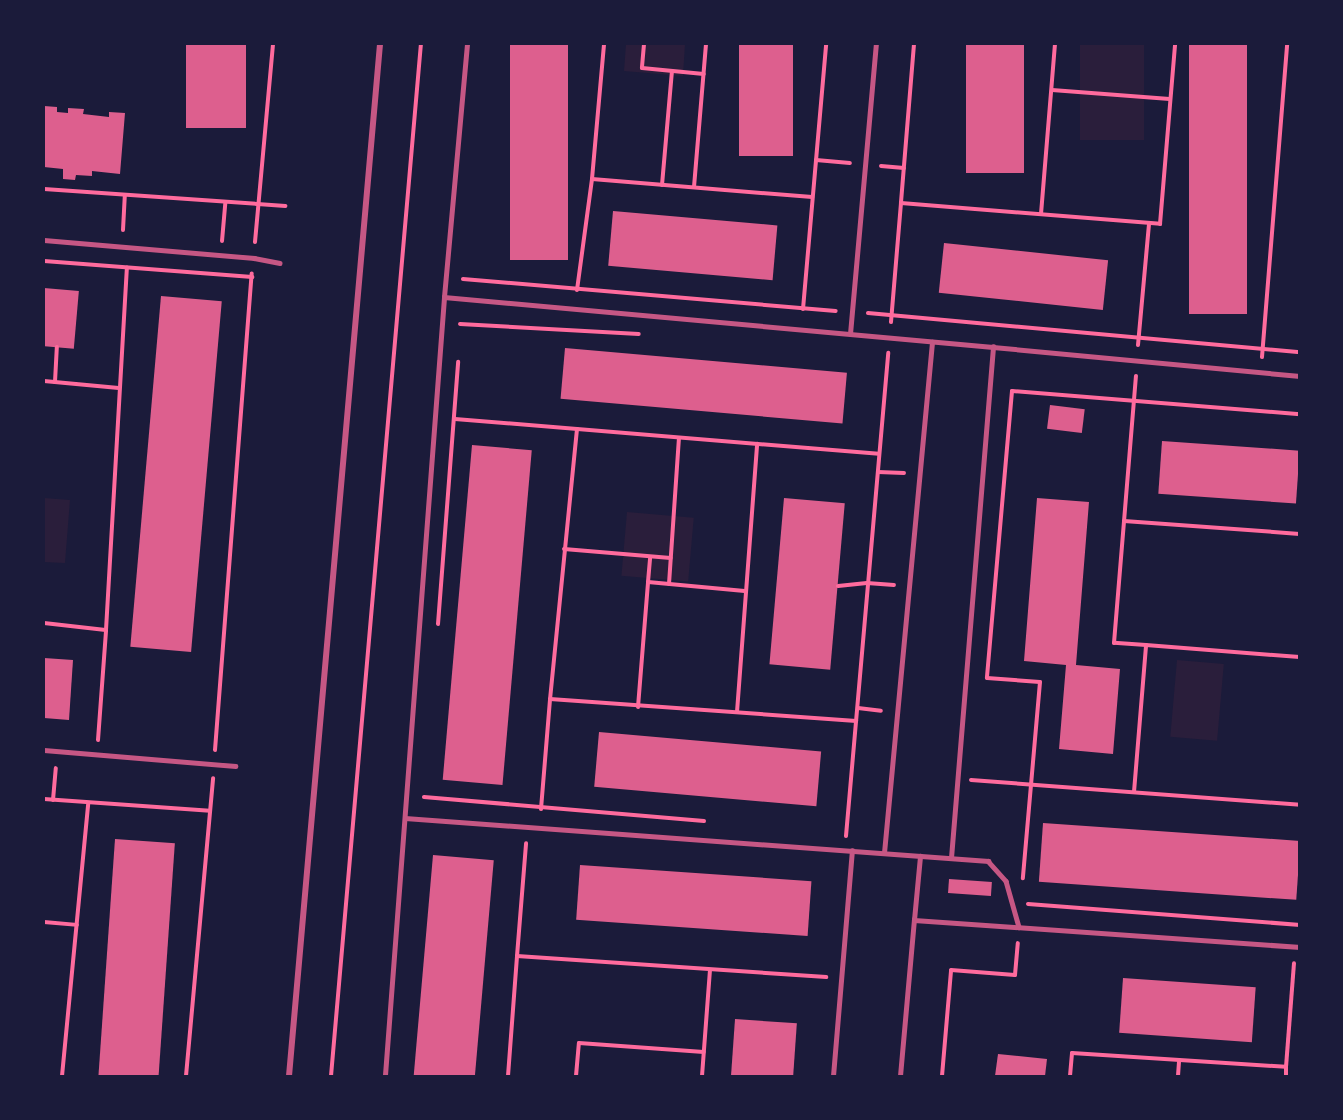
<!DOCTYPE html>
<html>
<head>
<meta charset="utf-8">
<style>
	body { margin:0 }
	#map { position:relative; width:1343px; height:1120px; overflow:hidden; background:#1b1b3a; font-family:"Noto Serif",serif }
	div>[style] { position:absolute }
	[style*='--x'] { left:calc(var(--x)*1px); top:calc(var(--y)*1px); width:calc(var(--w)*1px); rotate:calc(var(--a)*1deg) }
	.green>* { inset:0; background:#2a1e3b; transform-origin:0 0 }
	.building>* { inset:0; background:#dd5f8e; transform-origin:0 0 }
	.path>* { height:4px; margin:-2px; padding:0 2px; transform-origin:2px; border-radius:2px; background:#ff6b9d }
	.service>* { height:4.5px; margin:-2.25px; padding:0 2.25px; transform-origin:2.25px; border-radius:2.25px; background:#c65784 }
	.minor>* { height:6px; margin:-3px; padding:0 3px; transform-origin:3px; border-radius:3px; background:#c65784 }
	span { translate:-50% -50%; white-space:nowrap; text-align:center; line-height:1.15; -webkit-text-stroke:6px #1b1b3a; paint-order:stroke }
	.frame { position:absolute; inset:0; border:45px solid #1b1b3a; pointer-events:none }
</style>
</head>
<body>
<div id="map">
	<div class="green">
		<div style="clip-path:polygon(626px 44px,685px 44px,683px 76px,624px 71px)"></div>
		<div style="left:1080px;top:44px;width:64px;height:96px"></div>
		<div style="clip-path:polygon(44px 498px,70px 500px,65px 563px,44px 562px)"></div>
		<div style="left:627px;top:512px;width:67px;height:64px;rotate:5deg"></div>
		<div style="left:1177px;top:660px;width:47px;height:77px;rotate:5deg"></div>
	</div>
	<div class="building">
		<div style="left:186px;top:44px;width:60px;height:84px"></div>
		<div style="left:510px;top:44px;width:58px;height:216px"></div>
		<div style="left:739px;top:44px;width:54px;height:112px"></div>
		<div style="left:966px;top:44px;width:58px;height:129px"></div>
		<div style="left:1189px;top:44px;width:58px;height:270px"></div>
		<div style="clip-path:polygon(44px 106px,57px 107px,57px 112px,68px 113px,68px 108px,84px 109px,83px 114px,109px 117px,109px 112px,125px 113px,120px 174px,92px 171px,92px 176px,76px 175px,75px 180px,63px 179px,63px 169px,44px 167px)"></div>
		<div style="left:613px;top:211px;width:165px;height:55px;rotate:5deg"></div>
		<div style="left:944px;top:243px;width:165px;height:50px;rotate:6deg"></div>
		<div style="left:44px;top:288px;width:35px;height:58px;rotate:5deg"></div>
		<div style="left:161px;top:296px;width:61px;height:352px;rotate:5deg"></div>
		<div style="left:565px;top:348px;width:283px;height:51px;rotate:5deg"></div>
		<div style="left:1050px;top:405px;width:35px;height:24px;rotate:7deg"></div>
		<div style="left:1162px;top:441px;width:138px;height:53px;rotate:4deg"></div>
		<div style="left:472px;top:445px;width:60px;height:336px;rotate:5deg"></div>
		<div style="left:784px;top:498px;width:61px;height:167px;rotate:5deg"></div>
		<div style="clip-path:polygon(1037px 498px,1089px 502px,1076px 665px,1120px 669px,1113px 754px,1059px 749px,1066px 665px,1024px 661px)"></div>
		<div style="clip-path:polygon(44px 658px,73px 660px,69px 720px,44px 718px)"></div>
		<div style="left:599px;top:732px;width:223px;height:55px;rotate:5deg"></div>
		<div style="left:1043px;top:823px;width:258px;height:59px;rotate:4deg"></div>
		<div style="left:115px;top:839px;width:60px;height:238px;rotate:4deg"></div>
		<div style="left:433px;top:855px;width:61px;height:222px;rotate:5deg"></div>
		<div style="left:580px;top:865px;width:232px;height:55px;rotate:4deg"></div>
		<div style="left:949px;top:879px;width:43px;height:14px;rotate:4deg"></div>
		<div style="left:1123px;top:978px;width:133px;height:55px;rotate:4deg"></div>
		<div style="left:735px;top:1019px;width:62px;height:57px;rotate:4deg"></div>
		<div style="clip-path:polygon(998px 1054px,1047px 1059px,1045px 1076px,995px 1076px)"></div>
	</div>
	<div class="path">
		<div style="--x:644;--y:44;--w:24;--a:95"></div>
		<div style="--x:642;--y:68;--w:62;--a:5.5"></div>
		<div style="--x:914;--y:44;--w:160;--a:94.7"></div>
		<div style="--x:901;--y:203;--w:260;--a:4.6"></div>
		<div style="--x:1160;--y:224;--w:181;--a:-85.2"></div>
		<div style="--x:1052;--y:90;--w:118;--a:4.4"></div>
		<div style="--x:816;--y:160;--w:34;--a:5"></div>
		<div style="--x:881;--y:166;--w:23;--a:5"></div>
		<div style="--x:592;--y:179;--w:221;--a:4.7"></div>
		<div style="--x:662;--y:185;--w:114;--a:-85"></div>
		<div style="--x:694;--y:187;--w:144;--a:-85.2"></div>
		<div style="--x:44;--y:189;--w:242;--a:4"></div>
		<div style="--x:1041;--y:214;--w:171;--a:-85.3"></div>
		<div style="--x:123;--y:230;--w:35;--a:-87"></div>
		<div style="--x:222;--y:241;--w:38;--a:-85"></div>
		<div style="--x:255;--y:242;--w:199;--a:-84.8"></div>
		<div style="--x:44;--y:261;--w:209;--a:4.4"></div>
		<div style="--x:463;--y:279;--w:374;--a:4.9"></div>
		<div style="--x:577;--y:290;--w:112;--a:-82.3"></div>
		<div style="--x:592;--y:179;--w:136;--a:-84.9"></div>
		<div style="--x:803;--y:309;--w:266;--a:-85"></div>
		<div style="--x:868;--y:313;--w:434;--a:5.2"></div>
		<div style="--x:891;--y:322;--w:119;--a:-85.2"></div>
		<div style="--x:460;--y:324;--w:179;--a:3.2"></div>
		<div style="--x:1138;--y:345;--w:122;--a:-84.8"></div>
		<div style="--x:1262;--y:357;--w:314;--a:-85.4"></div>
		<div style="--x:44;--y:381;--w:75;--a:5.3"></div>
		<div style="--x:55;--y:382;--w:35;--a:-87"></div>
		<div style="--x:1012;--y:391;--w:288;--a:95"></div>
		<div style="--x:987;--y:678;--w:53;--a:4.3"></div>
		<div style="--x:1040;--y:682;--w:197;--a:95"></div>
		<div style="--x:1012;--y:391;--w:289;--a:4.6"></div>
		<div style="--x:455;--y:419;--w:425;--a:4.7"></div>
		<div style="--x:577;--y:429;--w:271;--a:95.7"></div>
		<div style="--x:550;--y:699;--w:307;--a:4.1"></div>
		<div style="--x:878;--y:472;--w:26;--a:2"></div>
		<div style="--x:1124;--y:521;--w:176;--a:4.2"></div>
		<div style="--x:564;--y:549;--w:107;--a:4.8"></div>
		<div style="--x:648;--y:582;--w:25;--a:-85"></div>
		<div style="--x:669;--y:584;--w:145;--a:-86.1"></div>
		<div style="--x:838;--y:586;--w:29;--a:-6"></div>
		<div style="--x:867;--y:583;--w:27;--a:4"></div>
		<div style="--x:44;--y:623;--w:62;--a:6.4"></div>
		<div style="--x:106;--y:630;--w:363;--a:-86.7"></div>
		<div style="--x:438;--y:624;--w:263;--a:-85.6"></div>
		<div style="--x:1146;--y:645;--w:154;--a:4.5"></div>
		<div style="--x:638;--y:707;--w:125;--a:-85.4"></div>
		<div style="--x:648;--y:582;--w:97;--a:5.3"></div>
		<div style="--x:858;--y:708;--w:23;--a:7"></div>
		<div style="--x:737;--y:712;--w:269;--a:-85.7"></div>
		<div style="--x:98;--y:740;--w:110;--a:-85.8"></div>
		<div style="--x:215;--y:750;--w:478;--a:-85.6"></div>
		<div style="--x:971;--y:780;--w:330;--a:4.3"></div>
		<div style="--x:1134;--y:792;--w:147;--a:-85.3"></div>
		<div style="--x:1146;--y:645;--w:32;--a:-176"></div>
		<div style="--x:1114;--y:643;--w:268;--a:-85.3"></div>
		<div style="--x:424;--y:797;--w:281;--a:4.9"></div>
		<div style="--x:44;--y:799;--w:166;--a:4.1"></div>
		<div style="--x:53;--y:800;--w:32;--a:-85"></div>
		<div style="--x:541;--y:809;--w:109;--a:-85.3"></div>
		<div style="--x:846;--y:836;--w:485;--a:-85"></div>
		<div style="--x:1028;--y:904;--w:273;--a:4.4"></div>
		<div style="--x:44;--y:922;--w:33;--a:5"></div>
		<div style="--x:517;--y:956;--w:113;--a:-85.4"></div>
		<div style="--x:1286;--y:1067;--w:104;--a:-85.6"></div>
		<div style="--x:62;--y:1076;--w:273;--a:-84.5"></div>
		<div style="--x:186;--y:1076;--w:299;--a:-84.8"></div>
		<div style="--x:331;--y:1076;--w:1036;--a:-85.02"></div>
		<div style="--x:508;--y:1076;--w:120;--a:-85.7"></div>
		<div style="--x:517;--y:956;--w:310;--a:3.9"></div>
		<div style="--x:576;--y:1076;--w:33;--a:-85"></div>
		<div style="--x:579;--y:1043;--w:125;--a:4.1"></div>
		<div style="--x:702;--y:1076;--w:106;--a:-85.7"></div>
		<div style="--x:942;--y:1076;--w:106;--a:-85.1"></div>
		<div style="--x:951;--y:970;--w:64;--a:4.5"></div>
		<div style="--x:1015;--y:975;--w:32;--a:-85"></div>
		<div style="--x:1070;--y:1076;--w:23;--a:-85"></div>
		<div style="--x:1072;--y:1053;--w:214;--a:3.7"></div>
		<div style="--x:1286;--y:1067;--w:9;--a:90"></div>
		<div style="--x:1178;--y:1076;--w:16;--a:-86"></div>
	</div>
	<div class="service">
		<div style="--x:44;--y:240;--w:211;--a:4.9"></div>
		<div style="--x:254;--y:258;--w:26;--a:11"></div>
		<div style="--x:444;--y:297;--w:551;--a:5.2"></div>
		<div style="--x:850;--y:334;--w:291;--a:-84.9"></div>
		<div style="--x:44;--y:750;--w:192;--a:4.8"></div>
		<div style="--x:405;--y:818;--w:585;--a:4.22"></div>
		<div style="--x:988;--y:861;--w:27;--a:48"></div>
		<div style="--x:1006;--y:881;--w:48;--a:74.2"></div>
		<div style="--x:884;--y:853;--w:513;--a:-84.63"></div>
		<div style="--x:951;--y:858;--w:513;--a:-85.3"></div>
		<div style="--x:993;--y:347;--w:308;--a:5.4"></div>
		<div style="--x:914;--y:920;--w:64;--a:-84.6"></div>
		<div style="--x:385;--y:1075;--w:780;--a:-85.66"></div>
		<div style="--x:444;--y:297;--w:254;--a:-84.8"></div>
		<div style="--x:833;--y:1076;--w:226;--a:-85.2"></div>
		<div style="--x:900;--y:1076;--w:157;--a:-84.9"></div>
		<div style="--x:914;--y:920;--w:387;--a:4"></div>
	</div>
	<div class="minor">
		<div style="--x:289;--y:1076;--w:1036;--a:-84.96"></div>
	</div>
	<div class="frame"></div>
</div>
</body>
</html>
